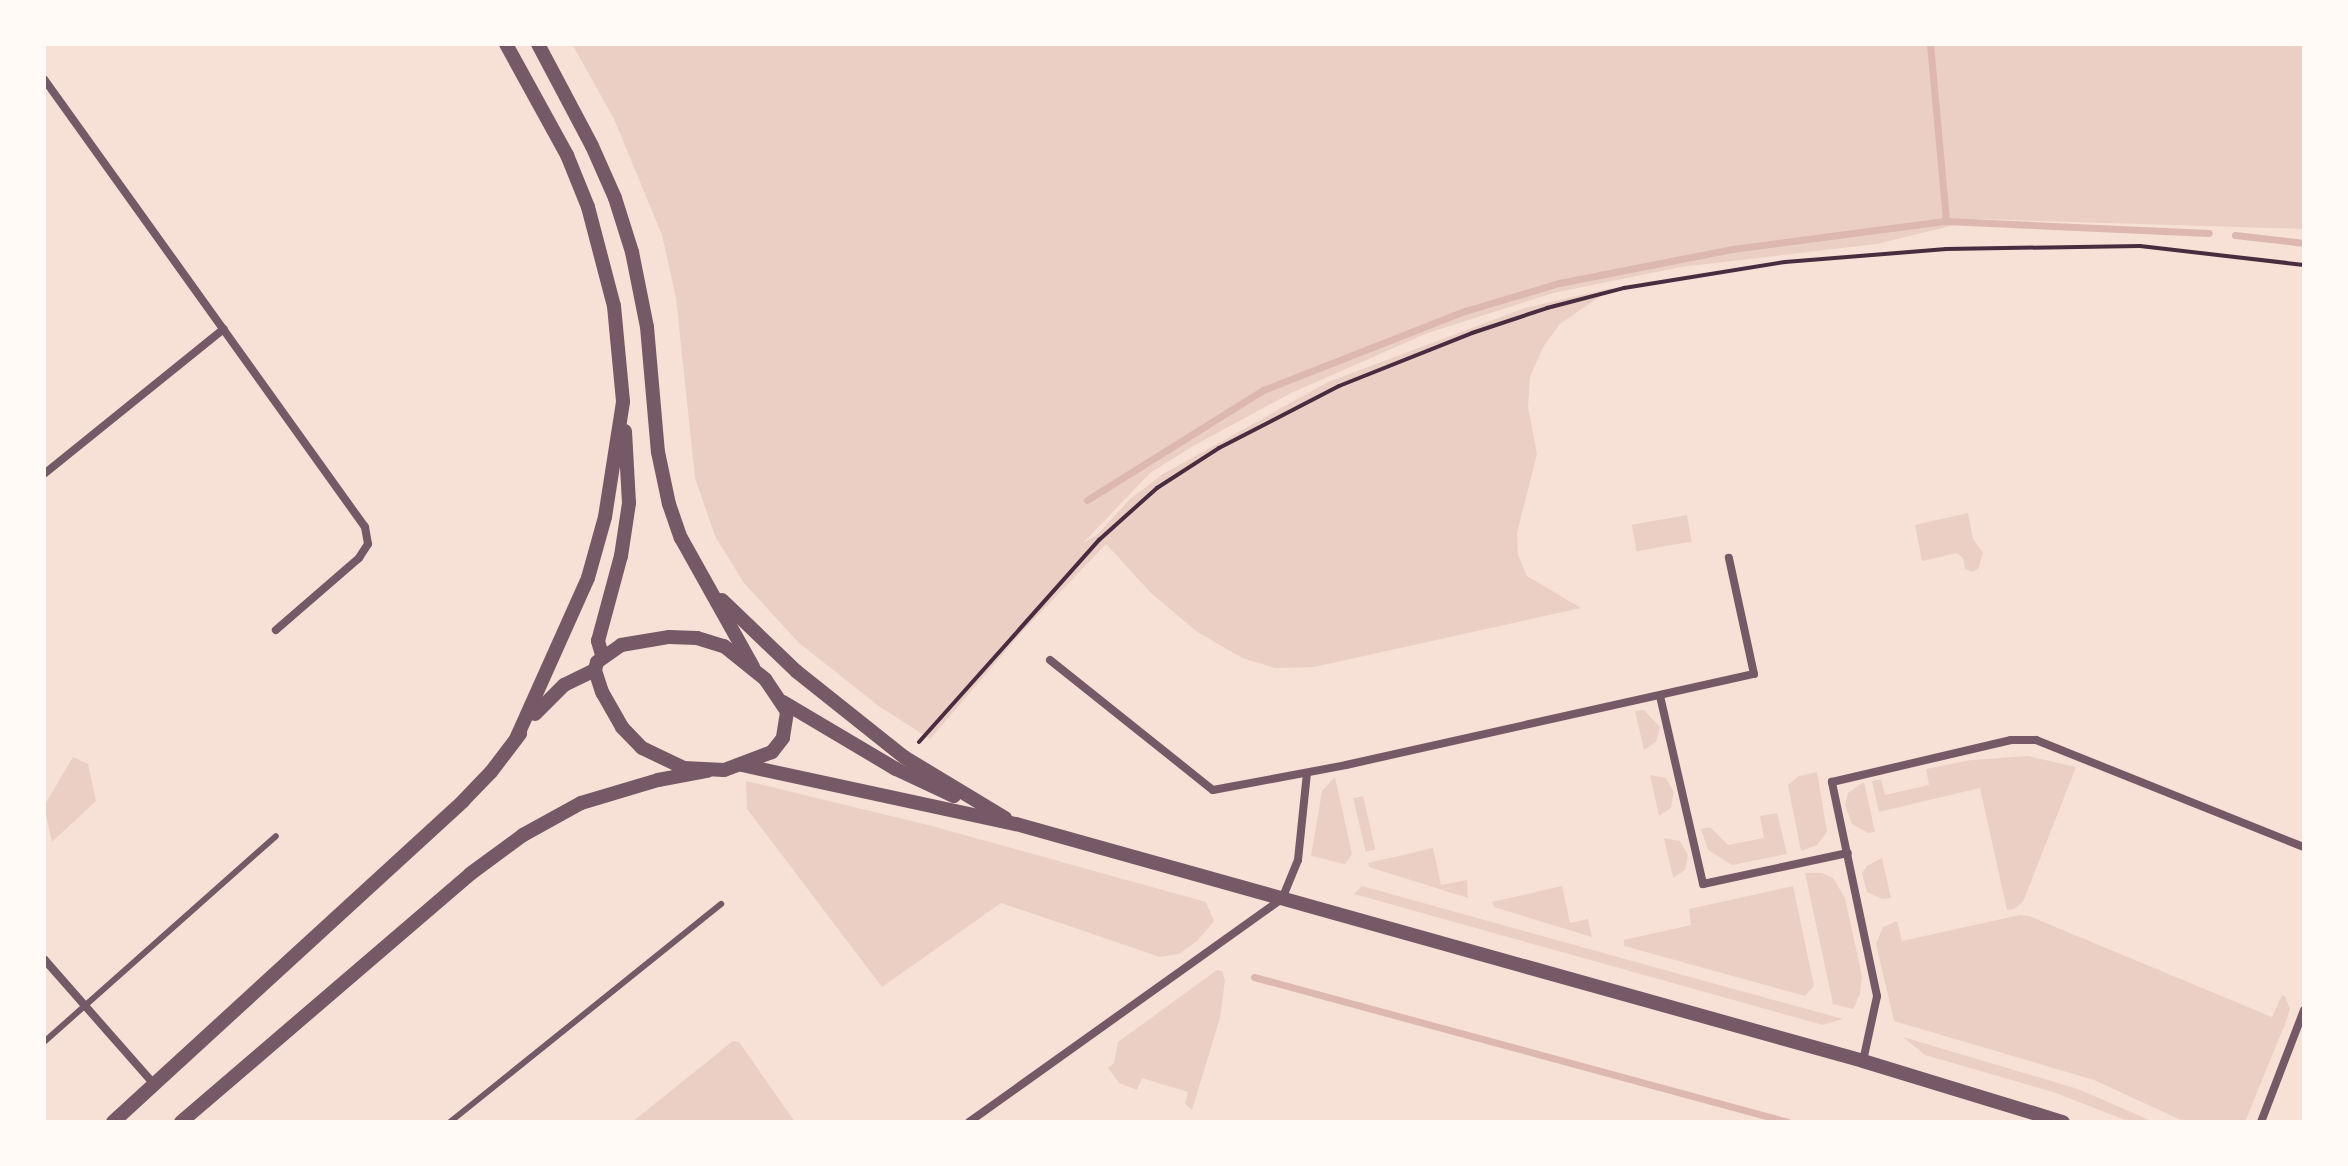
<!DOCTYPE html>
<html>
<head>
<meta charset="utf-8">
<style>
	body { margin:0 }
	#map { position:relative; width:2348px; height:1166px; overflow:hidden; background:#f7e1d7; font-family:"Public Sans",sans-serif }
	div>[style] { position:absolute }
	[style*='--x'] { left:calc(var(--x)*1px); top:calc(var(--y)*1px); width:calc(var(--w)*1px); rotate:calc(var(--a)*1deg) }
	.green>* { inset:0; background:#ebcfc5; transform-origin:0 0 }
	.stream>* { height:7px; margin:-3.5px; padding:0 3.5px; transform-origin:3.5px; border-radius:3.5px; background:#dcb8b0 }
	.path>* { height:4px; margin:-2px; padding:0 2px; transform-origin:2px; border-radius:2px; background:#4a2c40 }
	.service>* { height:6px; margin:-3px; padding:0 3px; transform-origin:3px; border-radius:3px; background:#755966 }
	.minor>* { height:8px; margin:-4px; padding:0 4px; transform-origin:4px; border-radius:4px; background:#755966 }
	.tertiary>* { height:14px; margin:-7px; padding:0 7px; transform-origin:7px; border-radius:7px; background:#755966 }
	span { translate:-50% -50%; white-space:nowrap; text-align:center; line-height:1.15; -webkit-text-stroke:6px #fffaf5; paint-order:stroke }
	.frame { position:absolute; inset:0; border:46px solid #fffaf5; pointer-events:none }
</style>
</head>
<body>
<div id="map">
	<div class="green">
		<div style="clip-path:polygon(572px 44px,2304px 44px,2304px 229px,1979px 219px,1877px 244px,1681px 267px,1553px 293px,1428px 333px,1291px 393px,1195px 445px,1150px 473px,1083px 543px,1097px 535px,1130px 499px,1163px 474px,1328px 382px,1525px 308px,1612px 288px,1560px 324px,1543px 347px,1530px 377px,1528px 407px,1537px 454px,1517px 533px,1518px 555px,1527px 576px,1581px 608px,1314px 667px,1275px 668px,1242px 658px,1196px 631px,1151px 593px,1106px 544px,1023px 631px,930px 739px,880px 707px,799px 643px,744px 583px,715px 536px,695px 478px,676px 298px,662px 235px,614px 119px)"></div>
		<div style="clip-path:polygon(1968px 513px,1973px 539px,1983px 553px,1978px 569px,1972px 572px,1965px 569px,1963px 558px,1957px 553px,1922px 561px,1915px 525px)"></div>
		<div style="left:1687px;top:515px;width:27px;height:56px;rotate:80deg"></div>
		<div style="clip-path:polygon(1644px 710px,1660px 727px,1656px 742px,1644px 750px,1635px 711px)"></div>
		<div style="clip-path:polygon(2028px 756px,2076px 767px,2023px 902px,2014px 909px,2007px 910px,1980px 788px,1879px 812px,1872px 781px,1881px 779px,1885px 795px,1929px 785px,1926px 769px,1971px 760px)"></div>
		<div style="clip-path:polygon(73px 757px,88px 764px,96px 801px,52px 842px,44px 806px)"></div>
		<div style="clip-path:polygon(1817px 772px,1827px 832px,1817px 845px,1801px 851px,1788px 785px,1799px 776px)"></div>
		<div style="clip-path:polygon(1650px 775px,1666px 778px,1674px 792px,1671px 808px,1659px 816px)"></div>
		<div style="clip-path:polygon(1335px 777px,1352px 854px,1345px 864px,1311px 856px,1322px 791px)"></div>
		<div style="clip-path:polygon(746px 781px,932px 826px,1206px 902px,1214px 921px,1197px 941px,1179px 954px,1160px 957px,1001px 903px,882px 987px,747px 809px)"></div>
		<div style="clip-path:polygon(1864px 782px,1875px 832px,1868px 833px,1852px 824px,1845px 805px,1848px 793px)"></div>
		<div style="left:1363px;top:796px;width:55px;height:10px;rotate:77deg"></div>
		<div style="clip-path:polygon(1777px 813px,1787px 854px,1732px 865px,1708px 850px,1701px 829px,1710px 827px,1728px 845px,1764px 838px,1760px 816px)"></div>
		<div style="clip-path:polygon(1664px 838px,1680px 841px,1688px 855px,1685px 870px,1673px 878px)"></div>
		<div style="clip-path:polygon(1433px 848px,1441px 885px,1467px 880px,1468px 898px,1369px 867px,1368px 863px)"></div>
		<div style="clip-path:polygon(1882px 858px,1891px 898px,1882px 899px,1867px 892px,1862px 873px,1867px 866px)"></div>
		<div style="clip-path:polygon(1805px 873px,1822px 873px,1833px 878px,1845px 898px,1862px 976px,1860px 994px,1853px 1009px,1833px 1004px)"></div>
		<div style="clip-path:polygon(1362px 886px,1618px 957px,1843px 1019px,1823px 1025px,1619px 968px,1354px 894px)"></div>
		<div style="clip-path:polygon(1562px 886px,1570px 923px,1588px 919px,1592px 937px,1494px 907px,1492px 902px)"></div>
		<div style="clip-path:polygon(1793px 886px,1814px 986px,1805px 996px,1624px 946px,1624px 940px,1691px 925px,1689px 909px)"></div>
		<div style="clip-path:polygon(2020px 915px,2029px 916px,2272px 1017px,2282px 995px,2285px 996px,2290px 1009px,2287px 1019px,2245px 1122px,2185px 1122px,2094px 1080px,1894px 1021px,1876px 944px,1883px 927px,1897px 921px,1902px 941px)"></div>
		<div style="clip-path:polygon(1217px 970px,1222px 971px,1225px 980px,1220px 1018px,1192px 1110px,1185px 1104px,1188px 1092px,1142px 1078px,1137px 1090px,1119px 1083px,1108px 1068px,1114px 1063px,1118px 1042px)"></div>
		<div style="clip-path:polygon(1903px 1037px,2078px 1089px,2154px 1122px,2130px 1122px,2056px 1093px,1925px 1055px)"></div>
		<div style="clip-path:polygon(733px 1041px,739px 1042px,795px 1122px,632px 1122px)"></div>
	</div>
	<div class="stream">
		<div style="--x:1930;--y:44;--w:178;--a:84.8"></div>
		<div style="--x:2235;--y:235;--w:69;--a:6.6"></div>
		<div style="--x:1087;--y:500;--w:208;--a:-32"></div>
		<div style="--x:1263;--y:390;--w:217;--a:-21.4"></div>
		<div style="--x:1465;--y:311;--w:98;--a:-16.6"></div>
		<div style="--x:1559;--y:283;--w:176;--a:-11.1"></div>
		<div style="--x:1732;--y:249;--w:216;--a:-7.5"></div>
		<div style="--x:1946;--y:221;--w:263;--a:2.6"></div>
		<div style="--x:1254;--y:977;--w:553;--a:15.19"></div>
	</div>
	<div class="path">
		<div style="--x:919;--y:742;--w:271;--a:-48.3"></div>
		<div style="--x:1099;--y:540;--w:78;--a:-41.9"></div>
		<div style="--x:1157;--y:488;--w:74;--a:-32.8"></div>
		<div style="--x:1219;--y:448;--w:135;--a:-27.3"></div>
		<div style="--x:1339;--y:386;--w:143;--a:-21.7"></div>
		<div style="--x:1472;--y:333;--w:79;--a:-18.4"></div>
		<div style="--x:1547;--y:308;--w:80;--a:-14.6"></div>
		<div style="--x:1624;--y:288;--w:163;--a:-9.2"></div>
		<div style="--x:1785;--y:262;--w:162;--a:-4.6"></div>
		<div style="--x:1946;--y:249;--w:194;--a:-0.9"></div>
		<div style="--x:2140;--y:246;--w:165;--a:6.6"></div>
	</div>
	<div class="service">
		<div style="--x:44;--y:1042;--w:310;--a:-41.6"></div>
		<div style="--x:450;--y:1122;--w:348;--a:-38.8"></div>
	</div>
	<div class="minor">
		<div style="--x:44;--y:79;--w:551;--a:54.38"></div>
		<div style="--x:365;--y:527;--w:17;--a:80"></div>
		<div style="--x:368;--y:544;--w:17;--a:123"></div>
		<div style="--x:359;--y:558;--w:110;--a:139.1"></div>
		<div style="--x:44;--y:474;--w:231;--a:-38.9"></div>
		<div style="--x:1050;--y:660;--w:208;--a:38.6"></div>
		<div style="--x:1213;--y:790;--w:135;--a:-10.6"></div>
		<div style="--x:1346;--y:765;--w:418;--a:-12.6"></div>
		<div style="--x:1754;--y:674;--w:119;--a:-102.2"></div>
		<div style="--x:1660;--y:696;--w:193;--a:77.1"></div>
		<div style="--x:1703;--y:884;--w:148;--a:-12.1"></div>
		<div style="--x:44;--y:959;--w:167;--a:48.7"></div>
		<div style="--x:1863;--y:1061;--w:66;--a:-77.8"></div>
		<div style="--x:1877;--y:996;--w:219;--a:-101.9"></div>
		<div style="--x:1832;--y:782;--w:184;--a:-13.2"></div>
		<div style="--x:2011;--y:740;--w:25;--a:0"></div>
		<div style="--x:2036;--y:740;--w:289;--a:21.8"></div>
		<div style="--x:969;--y:1122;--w:384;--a:-35.5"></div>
		<div style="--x:1282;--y:899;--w:42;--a:-67.7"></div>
		<div style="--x:1298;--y:860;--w:87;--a:-84.1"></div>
		<div style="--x:2261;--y:1122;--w:120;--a:-69"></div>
	</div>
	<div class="tertiary">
		<div style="--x:506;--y:44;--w:127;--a:61.2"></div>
		<div style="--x:567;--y:155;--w:56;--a:68"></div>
		<div style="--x:588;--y:207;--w:102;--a:75.3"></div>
		<div style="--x:614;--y:306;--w:96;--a:84.6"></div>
		<div style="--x:623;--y:402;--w:116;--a:98.9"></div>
		<div style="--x:605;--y:517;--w:63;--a:105.6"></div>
		<div style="--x:588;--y:578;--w:176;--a:114.1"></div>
		<div style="--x:538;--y:44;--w:115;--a:62.1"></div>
		<div style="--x:592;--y:146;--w:57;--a:66.1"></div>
		<div style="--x:615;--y:198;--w:57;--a:72.5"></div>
		<div style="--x:632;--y:252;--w:76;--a:78.7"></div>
		<div style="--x:647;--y:327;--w:125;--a:85"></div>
		<div style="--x:658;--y:452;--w:53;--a:78.1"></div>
		<div style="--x:669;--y:504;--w:36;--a:71"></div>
		<div style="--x:681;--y:538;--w:148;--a:60.8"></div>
		<div style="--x:722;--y:600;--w:103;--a:43.8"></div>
		<div style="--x:796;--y:671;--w:138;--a:38.5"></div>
		<div style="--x:904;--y:757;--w:118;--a:31.1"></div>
		<div style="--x:669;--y:637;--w:28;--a:2"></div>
		<div style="--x:697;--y:638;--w:28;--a:17"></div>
		<div style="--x:724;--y:646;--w:53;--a:38.8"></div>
		<div style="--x:765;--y:679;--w:40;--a:56"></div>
		<div style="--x:787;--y:712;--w:26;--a:99"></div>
		<div style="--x:783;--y:738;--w:18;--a:128"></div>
		<div style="--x:772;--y:752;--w:51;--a:159.4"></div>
		<div style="--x:724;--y:770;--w:40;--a:-177.1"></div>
		<div style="--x:684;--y:768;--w:47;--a:-154.5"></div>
		<div style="--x:642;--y:748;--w:29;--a:-134"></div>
		<div style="--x:622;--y:727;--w:40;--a:-119.7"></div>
		<div style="--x:602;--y:692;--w:23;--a:-108"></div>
		<div style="--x:595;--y:670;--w:8;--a:-76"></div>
		<div style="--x:597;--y:662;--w:29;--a:-35"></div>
		<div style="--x:621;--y:645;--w:49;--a:-9.5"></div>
		<div style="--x:602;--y:655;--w:15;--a:-106"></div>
		<div style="--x:598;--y:641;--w:88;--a:-74.9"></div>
		<div style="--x:621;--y:556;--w:54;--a:-81.4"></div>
		<div style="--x:629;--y:503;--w:72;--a:-93.2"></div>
		<div style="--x:783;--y:702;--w:131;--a:30.7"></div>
		<div style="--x:896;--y:769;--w:64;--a:25"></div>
		<div style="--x:535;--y:714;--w:41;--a:-45"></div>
		<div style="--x:564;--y:685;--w:34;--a:-26"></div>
		<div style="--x:742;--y:765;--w:280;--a:12.2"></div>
		<div style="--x:1016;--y:824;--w:880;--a:15.63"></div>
		<div style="--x:1863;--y:1061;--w:209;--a:17"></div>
		<div style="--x:113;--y:1122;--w:475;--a:-42.5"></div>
		<div style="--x:463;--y:801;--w:40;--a:-46"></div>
		<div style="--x:491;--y:772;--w:48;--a:-52.7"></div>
		<div style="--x:181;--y:1122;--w:381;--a:-40.6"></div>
		<div style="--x:470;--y:874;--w:66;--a:-36.3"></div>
		<div style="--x:523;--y:835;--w:66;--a:-28.9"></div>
		<div style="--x:581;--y:803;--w:80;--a:-16.6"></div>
		<div style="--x:658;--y:780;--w:50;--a:-10.4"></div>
	</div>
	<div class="frame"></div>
</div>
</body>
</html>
